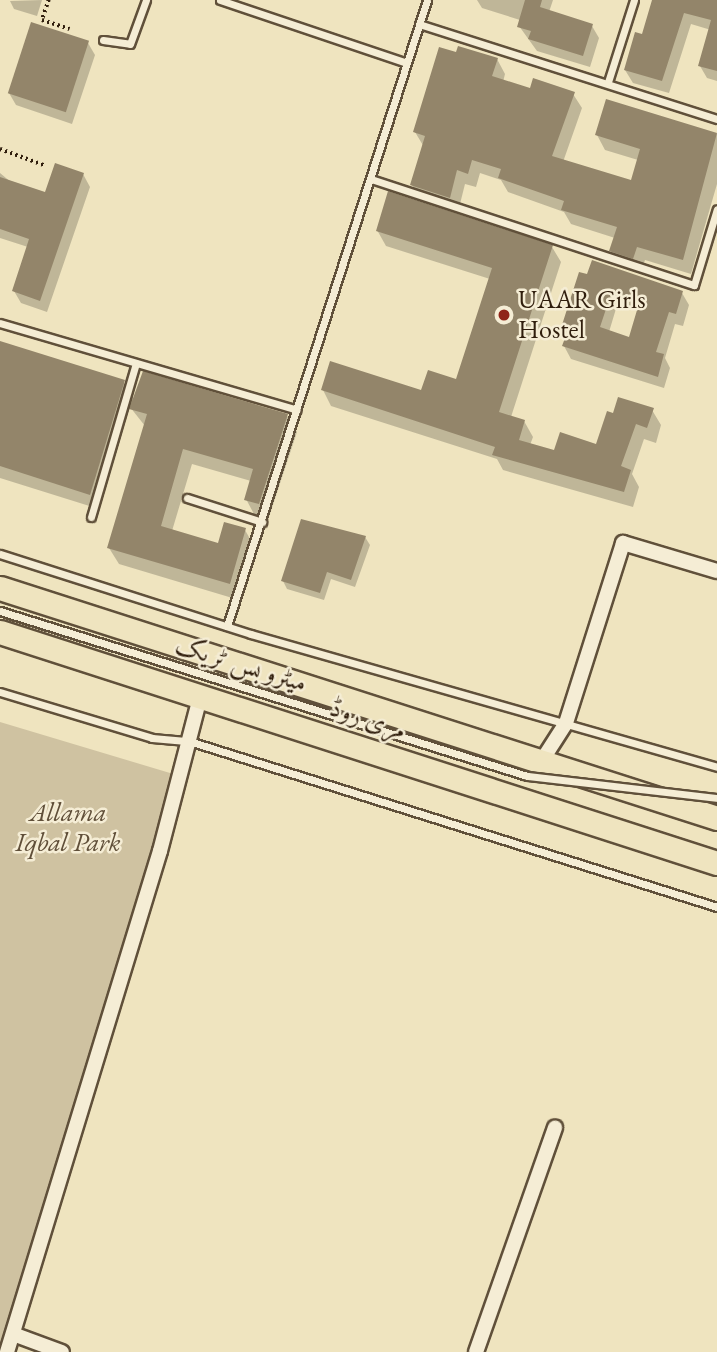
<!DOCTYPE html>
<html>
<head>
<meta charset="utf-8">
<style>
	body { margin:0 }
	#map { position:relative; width:717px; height:1352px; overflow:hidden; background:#efe4bf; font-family:"EB Garamond",Amiri,serif }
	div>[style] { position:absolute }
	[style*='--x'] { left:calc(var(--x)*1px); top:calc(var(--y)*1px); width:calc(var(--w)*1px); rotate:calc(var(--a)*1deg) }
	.green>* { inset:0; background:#cfc2a1 }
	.shadow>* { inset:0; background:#0003 }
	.building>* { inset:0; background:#93856a; transform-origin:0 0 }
	.path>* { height:3.5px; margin-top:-1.75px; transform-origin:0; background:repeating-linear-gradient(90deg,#301e0d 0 2px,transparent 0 5.5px) }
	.roads { filter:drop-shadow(2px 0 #60503a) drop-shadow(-2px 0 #60503a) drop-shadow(0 2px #60503a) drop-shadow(0 -2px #60503a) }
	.service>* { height:7px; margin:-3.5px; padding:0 3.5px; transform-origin:3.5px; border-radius:3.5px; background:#f5edd5 }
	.minor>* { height:14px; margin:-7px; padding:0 7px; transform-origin:7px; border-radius:7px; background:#f5edd5 }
	.primary>* { height:23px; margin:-11.5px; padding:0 11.5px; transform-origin:11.5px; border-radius:11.5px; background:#efe4bf }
	.bridges { filter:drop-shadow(2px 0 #60503a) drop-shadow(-2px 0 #60503a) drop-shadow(0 2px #60503a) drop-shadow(0 -2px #60503a) }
	.service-bridge>* { height:7px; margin:-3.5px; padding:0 3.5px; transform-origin:3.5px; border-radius:3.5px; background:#f5edd5 }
	.dots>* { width:19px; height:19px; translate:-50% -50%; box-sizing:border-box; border:4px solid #f5edd5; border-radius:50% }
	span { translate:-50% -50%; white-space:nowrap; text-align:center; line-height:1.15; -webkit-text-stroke:5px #f5edd5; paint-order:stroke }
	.poi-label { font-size:26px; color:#301e0d }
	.left { translate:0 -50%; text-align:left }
	.street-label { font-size:26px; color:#301e0d }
	.park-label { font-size:26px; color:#604f39; font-style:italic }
</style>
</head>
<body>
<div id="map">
	<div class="green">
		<div style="clip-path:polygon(0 722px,180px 776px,6px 1352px,0 1352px)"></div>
	</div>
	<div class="shadow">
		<div style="clip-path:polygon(42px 0,37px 16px,14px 9px,10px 1px)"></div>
		<div style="clip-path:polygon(477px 0,553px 0,549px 12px,592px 26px,599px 38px,590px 67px,537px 51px,519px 26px,520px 20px,482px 8px)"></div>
		<div style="clip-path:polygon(654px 0,717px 0,717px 81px,707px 78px,700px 66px,711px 30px,691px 24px,669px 93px,633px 83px,625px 70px,643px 36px)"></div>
		<div style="clip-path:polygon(88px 43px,95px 55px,72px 124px,16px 105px,9px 93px)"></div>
		<div style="clip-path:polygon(457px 54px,497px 59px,505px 74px,503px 82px,531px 90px,573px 94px,582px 108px,563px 162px,632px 182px,638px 160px,605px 150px,597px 135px,607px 101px,717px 134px,717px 184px,691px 274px,645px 260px,641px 272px,620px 265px,611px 251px,615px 238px,571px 224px,564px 212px,508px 192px,501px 180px,480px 173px,476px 187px,465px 184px,458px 212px,421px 200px,412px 185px,424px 147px,415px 132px)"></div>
		<div style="clip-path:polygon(0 173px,12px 183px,46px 194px,83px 174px,90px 187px,47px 312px,21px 303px,14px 291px,28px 247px,0 238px)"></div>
		<div style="clip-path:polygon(377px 230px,552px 247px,561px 262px,511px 417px,524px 421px,533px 437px,530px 445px,555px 453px,597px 446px,652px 410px,661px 425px,656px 443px,644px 439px,632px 474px,639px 487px,633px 507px,503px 470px,497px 459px,331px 406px,323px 390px,422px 393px,458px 382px,490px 279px,386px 246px)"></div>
		<div style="clip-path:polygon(evenodd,580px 274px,682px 293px,689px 305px,683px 326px,675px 324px,665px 358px,670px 368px,664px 388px,571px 359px,564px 346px,568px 335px,563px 328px,580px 274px,618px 302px,639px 309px,630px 339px,609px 332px,618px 302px)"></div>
		<div style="clip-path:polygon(0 342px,123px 381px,134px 400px,287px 416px,297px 432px,268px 520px,255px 516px,246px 499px,251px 481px,192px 464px,172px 531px,219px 545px,245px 530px,254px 546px,239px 600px,119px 564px,109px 548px,145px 426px,130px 407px,99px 509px,0 478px)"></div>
		<div style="clip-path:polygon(365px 537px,370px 545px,355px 587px,331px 579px,324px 600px,287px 589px,283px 581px)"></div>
	</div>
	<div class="building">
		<div style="clip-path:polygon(525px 0,542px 0,540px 7px,593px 24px,583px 56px,528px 39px,531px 31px,517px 27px)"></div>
		<div style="clip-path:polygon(652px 0,717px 0,717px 71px,698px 66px,711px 20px,684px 13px,662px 81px,624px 70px,635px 32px,642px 34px)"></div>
		<div style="left:31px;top:22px;width:61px;height:75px;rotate:18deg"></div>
		<div style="clip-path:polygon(458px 46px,498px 58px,492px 76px,530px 88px,533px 78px,575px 92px,552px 156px,631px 180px,640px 149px,595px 135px,606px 99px,717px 133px,683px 260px,637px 247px,633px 259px,609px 251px,617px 227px,561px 210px,564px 201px,498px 178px,501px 169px,472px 160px,468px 174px,457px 170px,450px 198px,410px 185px,425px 136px,413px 132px,439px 47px,456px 52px)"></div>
		<div style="clip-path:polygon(55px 163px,84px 173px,40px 301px,12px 291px,29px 239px,0 229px,0 177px,45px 192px)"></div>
		<div style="clip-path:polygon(388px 191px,553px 245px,499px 412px,525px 420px,519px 440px,554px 450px,560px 432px,596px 444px,607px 411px,613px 413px,618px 397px,654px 408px,647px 428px,636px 424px,621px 466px,631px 470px,624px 492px,492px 455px,495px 447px,321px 390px,330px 361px,421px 390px,428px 370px,456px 379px,492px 268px,376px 231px)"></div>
		<div style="clip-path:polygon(evenodd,592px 260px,683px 291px,676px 314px,669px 312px,656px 352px,664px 354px,658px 377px,562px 346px,568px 330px,561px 328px,579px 272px,587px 274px,592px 260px,612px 291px,640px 300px,629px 337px,600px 327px,612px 291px)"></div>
		<div style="clip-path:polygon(0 341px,125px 380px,90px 495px,0 466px)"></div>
		<div style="clip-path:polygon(143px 371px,288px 414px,259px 504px,244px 500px,253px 469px,183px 449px,161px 526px,218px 543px,224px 522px,246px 528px,230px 584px,107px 548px,147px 414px,129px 409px)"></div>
		<div style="clip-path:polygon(301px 519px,366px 536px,351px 580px,327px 572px,320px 593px,281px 581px)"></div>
	</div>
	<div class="path">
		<div style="--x:49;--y:0;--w:21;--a:109"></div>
		<div style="--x:42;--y:20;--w:29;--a:18"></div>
		<div style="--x:0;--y:149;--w:49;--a:20.3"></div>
	</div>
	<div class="roads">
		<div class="service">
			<div style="--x:220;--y:0;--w:197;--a:18.6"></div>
			<div style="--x:419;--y:24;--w:313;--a:17.7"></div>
			<div style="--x:103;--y:40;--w:27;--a:8"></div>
			<div style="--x:130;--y:44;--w:47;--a:-70"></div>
			<div style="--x:608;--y:82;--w:86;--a:-72.4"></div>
			<div style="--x:371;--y:179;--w:340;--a:18.2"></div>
			<div style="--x:694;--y:285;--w:79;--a:-73.2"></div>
			<div style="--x:0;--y:323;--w:309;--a:16.3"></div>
			<div style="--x:187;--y:498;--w:79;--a:17.7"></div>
			<div style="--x:91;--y:517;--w:160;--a:-73.7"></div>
			<div style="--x:0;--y:554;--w:263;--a:17.7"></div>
			<div style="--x:251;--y:634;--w:485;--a:15.9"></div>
			<div style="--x:227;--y:626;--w:657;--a:-72.28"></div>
			<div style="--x:0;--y:692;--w:159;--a:16.8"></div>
			<div style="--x:152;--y:738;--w:37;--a:5"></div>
			<div style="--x:189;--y:741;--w:553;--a:17.45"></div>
		</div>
		<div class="minor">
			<div style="--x:541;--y:762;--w:46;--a:-57.3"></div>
			<div style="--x:566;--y:723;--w:189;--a:-72.4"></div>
			<div style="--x:623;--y:543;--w:98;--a:16.6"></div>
			<div style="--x:13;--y:1334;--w:52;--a:20.2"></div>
			<div style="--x:7;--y:1352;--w:524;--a:-73.02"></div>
			<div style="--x:160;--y:851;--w:162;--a:-75.4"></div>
			<div style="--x:476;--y:1352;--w:238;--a:-70.6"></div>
		</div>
		<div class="primary">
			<div style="--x:0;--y:588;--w:753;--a:17.79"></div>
			<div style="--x:0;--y:632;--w:753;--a:17.86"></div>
		</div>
	</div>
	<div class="bridges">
		<div class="service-bridge">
			<div style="--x:0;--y:611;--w:552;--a:17.38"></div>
			<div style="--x:527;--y:776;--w:191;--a:6.6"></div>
		</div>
	</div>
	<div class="dots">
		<div style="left:504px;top:315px;background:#8f2418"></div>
	</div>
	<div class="poi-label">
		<span class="left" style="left:518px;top:315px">UAAR Girls<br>Hostel</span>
	</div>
	<div class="street-label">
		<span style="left:241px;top:664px;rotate:17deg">میٹرو بس ٹریک</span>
		<span style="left:368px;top:719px;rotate:18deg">مری روڈ</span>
	</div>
	<div class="park-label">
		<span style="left:68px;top:828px">Allama<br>Iqbal Park</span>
	</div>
</div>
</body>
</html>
